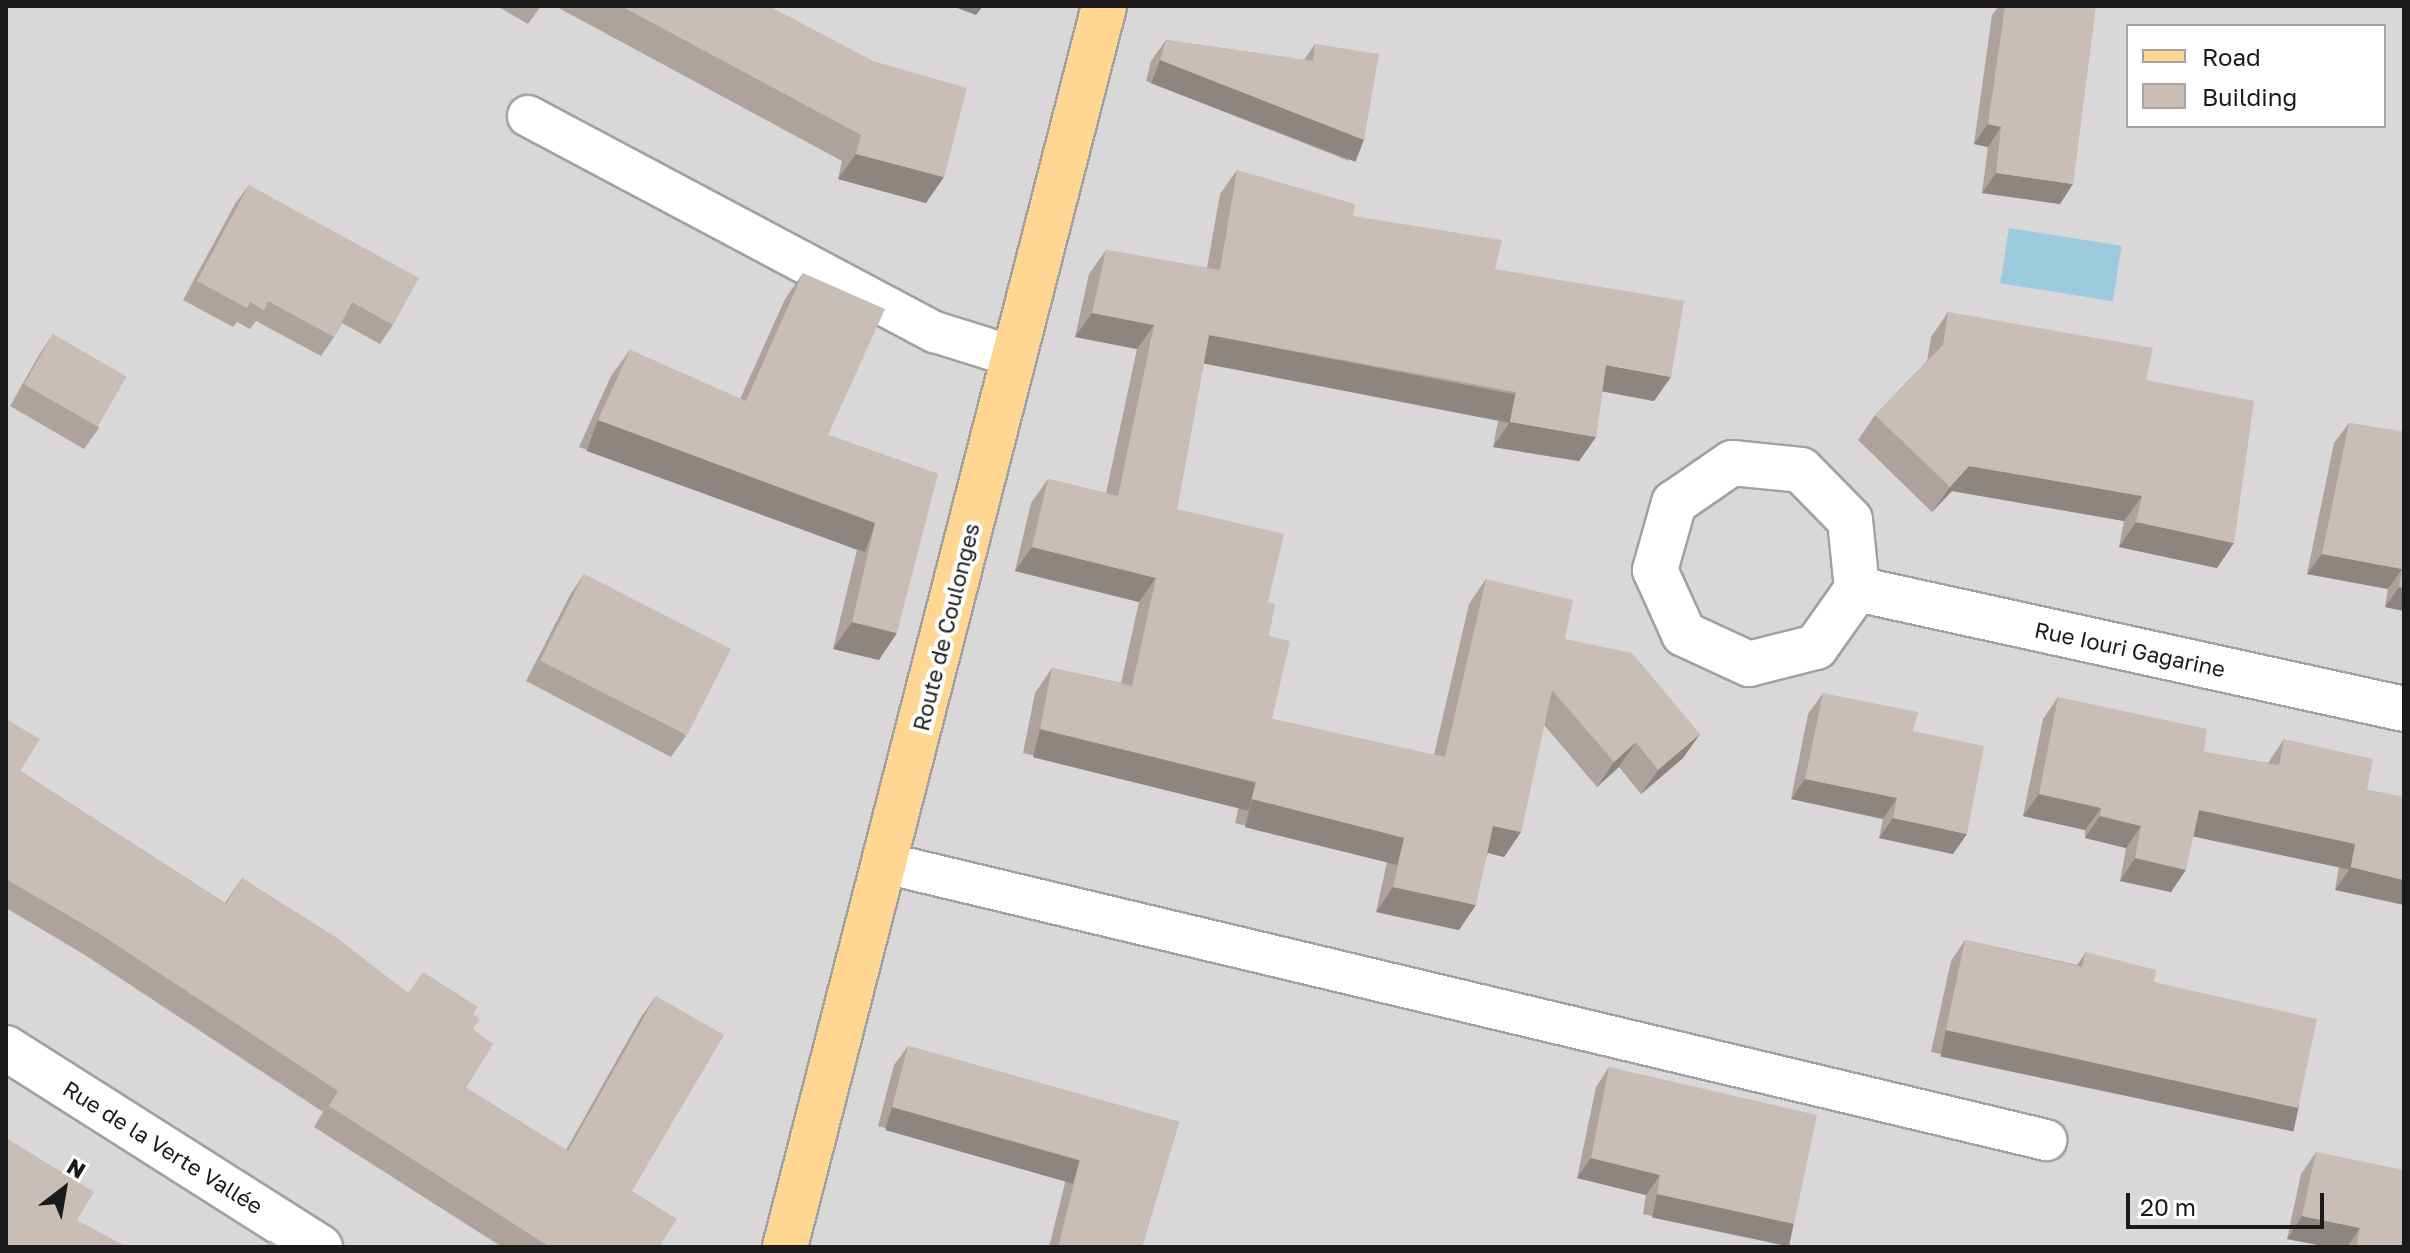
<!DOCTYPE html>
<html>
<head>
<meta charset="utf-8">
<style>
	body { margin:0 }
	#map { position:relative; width:2410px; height:1253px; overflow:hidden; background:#ede9df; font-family:"Golos Text",sans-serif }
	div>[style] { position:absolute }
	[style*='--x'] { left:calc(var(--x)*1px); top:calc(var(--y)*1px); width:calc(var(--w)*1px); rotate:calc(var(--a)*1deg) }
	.residential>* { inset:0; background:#d9d7d7 }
	.water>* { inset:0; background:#9ccbde; transform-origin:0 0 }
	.roads { filter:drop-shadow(2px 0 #a1a1a1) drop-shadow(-2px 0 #a1a1a1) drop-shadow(0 2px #a1a1a1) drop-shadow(0 -2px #a1a1a1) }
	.service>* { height:40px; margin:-20px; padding:0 20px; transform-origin:20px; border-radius:20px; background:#fff }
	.minor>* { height:44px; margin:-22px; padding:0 22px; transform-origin:22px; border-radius:22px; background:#fff }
	.primary>* { height:44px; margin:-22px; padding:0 22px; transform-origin:22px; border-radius:22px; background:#ffd692 }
	.wall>* { inset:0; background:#ada39c }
	.shaded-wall>* { inset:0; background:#8d857f; transform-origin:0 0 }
	.building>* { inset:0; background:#c9beb5; transform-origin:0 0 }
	span { translate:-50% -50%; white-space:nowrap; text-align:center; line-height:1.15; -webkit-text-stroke:8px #fff; paint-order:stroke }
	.street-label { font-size:22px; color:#1a1a1a }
	.frame { position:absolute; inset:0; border:8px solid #1a1a1a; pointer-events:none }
	.legend { position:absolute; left:2126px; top:24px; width:260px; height:104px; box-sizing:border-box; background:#fff; border:2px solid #a3a3a3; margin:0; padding:10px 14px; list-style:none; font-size:24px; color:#1a1a1a }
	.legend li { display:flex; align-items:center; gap:16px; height:40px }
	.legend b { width:40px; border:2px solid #a3a3a3 }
	.north { position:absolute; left:24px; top:1149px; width:80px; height:80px; -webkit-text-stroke:6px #fff; paint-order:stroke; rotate:31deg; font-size:22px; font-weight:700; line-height:32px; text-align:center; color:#1a1a1a }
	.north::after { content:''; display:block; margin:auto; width:28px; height:36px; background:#1a1a1a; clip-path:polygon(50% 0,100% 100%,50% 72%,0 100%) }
	.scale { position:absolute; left:2126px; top:1193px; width:198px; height:36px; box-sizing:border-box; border:4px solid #1a1a1a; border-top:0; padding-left:10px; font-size:24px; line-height:28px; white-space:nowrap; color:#1a1a1a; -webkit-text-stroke:6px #fff; paint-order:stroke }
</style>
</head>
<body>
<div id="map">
	<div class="residential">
		<div style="clip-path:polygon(evenodd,6px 6px,2404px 6px,2404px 1247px,6px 1247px,6px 6px,2128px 26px,2384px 26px,2384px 126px,2128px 126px,2128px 26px)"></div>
	</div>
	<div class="water">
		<div style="left:2009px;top:228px;width:114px;height:56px;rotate:9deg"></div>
	</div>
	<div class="roads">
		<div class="service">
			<div style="--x:528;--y:116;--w:461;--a:28"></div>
			<div style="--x:935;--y:332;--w:84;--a:17.4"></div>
			<div style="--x:885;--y:863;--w:1194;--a:13.42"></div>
		</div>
		<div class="minor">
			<div style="--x:1732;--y:463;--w:69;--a:5.8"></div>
			<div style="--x:1801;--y:470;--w:70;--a:45.6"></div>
			<div style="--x:1850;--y:520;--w:69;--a:84.2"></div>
			<div style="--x:1857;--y:589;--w:71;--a:125.3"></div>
			<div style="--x:1816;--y:647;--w:69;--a:165.8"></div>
			<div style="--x:1749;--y:664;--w:72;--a:-155.2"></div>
			<div style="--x:1684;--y:634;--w:70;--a:-114.4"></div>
			<div style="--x:1655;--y:570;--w:70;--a:-74.2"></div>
			<div style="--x:1674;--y:503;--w:70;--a:-34.6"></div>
			<div style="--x:1857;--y:589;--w:560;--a:12.37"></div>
			<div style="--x:6;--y:1048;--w:372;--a:32.4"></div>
		</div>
		<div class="primary">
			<div style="--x:785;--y:1247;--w:1281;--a:-75.58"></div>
		</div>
	</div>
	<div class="wall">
		<div style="clip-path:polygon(497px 6px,541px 6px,528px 24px)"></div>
		<div style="clip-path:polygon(555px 6px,769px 6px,926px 203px,838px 179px,842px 161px)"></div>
		<div style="clip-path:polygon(1999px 6px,2089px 6px,2060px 204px,1982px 193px,1988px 147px,1974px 144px,1992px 15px)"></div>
		<div style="clip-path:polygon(1166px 40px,1304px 60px,1315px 44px,1349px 161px,1146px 81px,1151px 61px)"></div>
		<div style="clip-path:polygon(1237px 170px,1353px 216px,1495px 269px,1654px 401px,1602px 391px,1596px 437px,1579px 461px,1493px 447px,1499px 416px,1204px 361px,1177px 509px,1268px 602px,1272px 719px,1434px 755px,1469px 604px,1486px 579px,1565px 639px,1700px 734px,1683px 758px,1641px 794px,1619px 767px,1597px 787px,1544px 725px,1521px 832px,1504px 857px,1488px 853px,1459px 930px,1376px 912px,1387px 862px,1235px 823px,1239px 806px,1023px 753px,1035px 693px,1052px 668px,1121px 683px,1139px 602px,1015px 571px,1031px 503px,1048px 479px,1106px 493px,1137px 349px,1075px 337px,1089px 274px,1106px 250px,1207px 268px,1220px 194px)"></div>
		<div style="clip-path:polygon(249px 185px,393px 325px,380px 344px,342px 323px,334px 337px,321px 356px,256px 321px,250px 329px,237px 322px,233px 327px,183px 300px,235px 204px)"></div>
		<div style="clip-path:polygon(803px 273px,828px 435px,938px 474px,879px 660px,833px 649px,857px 550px,579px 447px,611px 376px,630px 350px,740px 399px,785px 299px)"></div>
		<div style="clip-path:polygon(1948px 312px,2146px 380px,2217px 568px,2119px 547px,2124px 521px,1952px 491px,1932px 512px,1858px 440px,1875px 415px,1927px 361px,1931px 337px)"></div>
		<div style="clip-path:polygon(53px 334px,99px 428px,84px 449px,10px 406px,39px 355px)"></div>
		<div style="clip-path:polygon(2349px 423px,2404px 432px,2404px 611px,2385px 607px,2388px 589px,2307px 574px,2334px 443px)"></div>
		<div style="clip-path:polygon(584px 574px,686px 736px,671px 757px,526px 681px,570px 595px)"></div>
		<div style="clip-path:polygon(1823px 693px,1913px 731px,1953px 854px,1879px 838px,1883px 819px,1791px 799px,1808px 714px)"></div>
		<div style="clip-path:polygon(2058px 697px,2204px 752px,2268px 763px,2284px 739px,2367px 790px,2404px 797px,2335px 890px,2339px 866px,2194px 834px,2171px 892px,2120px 881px,2126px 848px,2085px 838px,2085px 830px,2023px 816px,2043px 719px)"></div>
		<div style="clip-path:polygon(6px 719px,20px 771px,225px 903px,242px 878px,408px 993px,473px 1014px,473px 1029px,466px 1088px,566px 1150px,641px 1017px,656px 996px,632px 1191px,659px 1247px,502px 1247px,314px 1127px,323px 1112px,85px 955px,6px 908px)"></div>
		<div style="clip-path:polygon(1965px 940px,2077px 965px,2086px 952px,2154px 982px,2284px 1129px,1931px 1052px,1951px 961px)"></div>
		<div style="clip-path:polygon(908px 1046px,1179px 1122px,1142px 1247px,1049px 1247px,1066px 1179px,878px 1126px,894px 1065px)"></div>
		<div style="clip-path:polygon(1609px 1067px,1780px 1244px,1643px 1214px,1646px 1195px,1577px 1178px,1596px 1087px)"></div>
		<div style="clip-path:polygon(2316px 1152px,2404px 1247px,2329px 1247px,2287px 1239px,2301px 1174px)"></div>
	</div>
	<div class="shaded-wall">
		<div style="clip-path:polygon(952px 6px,983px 6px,976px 15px)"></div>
		<div style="left:1160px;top:60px;width:219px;height:25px;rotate:21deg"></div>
		<div style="clip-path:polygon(1988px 124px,2001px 127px,1988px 147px,1974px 144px)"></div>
		<div style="clip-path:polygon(856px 154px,944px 177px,926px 203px,838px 179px)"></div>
		<div style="clip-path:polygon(1996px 173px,2073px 184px,2060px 204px,1982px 193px)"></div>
		<div style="clip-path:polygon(1092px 313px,1154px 325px,1137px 349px,1075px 337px)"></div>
		<div style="left:1209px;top:335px;width:312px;height:29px;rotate:11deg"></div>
		<div style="clip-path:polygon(1606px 365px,1671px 377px,1654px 401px,1589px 389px)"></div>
		<div style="left:598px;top:420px;width:296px;height:33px;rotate:20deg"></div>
		<div style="clip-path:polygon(1510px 422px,1596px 437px,1579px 461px,1493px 447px)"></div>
		<div style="clip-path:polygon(1969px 466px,2142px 496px,2124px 521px,1952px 491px,1932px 512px,1950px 487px)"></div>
		<div style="clip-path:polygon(2136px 522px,2234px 543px,2217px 568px,2119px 547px)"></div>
		<div style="clip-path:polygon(1032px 547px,1156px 578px,1139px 602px,1015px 571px)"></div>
		<div style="clip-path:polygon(2322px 554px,2402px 569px,2388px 589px,2307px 574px)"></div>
		<div style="clip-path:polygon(2399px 587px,2404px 588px,2404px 611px,2385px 607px)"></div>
		<div style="clip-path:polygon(852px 622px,897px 633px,879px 660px,833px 649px)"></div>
		<div style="left:1040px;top:729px;width:222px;height:29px;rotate:14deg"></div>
		<div style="clip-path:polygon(1700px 734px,1683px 758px,1641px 794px,1658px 770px)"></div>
		<div style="clip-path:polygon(1636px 742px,1619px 767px,1597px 787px,1614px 762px)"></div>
		<div style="clip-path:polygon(1805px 779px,1897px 798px,1883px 819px,1791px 799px)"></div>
		<div style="clip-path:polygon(2039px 794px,2101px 808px,2085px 830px,2023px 816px)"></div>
		<div style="left:1252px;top:799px;width:157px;height:29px;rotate:14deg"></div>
		<div style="left:2199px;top:810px;width:160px;height:27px;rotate:12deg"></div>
		<div style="clip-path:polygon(2100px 816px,2141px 826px,2126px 848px,2085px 838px)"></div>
		<div style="clip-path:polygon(1893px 818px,1967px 834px,1953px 854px,1879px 838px)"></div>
		<div style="clip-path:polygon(1493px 826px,1521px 832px,1504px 857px,1476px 850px)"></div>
		<div style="clip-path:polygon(2135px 858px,2186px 870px,2171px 892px,2120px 881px)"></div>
		<div style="clip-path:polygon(2351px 867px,2404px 880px,2404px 905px,2335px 890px)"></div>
		<div style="clip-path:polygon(1393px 887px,1476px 905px,1459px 930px,1376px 912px)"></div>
		<div style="left:1946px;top:1030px;width:361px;height:27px;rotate:12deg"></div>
		<div style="left:892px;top:1107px;width:195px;height:24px;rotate:16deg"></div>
		<div style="clip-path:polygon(1591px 1158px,1660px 1175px,1646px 1195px,1577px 1178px)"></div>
		<div style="left:1657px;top:1194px;width:140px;height:24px;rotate:12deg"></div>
		<div style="clip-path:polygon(2302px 1216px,2360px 1228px,2347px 1247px,2329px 1247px,2287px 1239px)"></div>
	</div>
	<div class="building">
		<div style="clip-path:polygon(621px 6px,769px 6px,873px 61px,967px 88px,944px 177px,856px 154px,861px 135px)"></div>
		<div style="clip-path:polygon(2005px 6px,2096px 7px,2073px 184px,1996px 173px,2001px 127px,1988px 124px)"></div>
		<div style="clip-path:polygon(1166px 40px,1313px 61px,1315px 44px,1379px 54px,1364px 140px,1160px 60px)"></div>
		<div style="clip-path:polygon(1237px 170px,1355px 204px,1353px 216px,1502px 240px,1495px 269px,1684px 301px,1671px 377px,1606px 365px,1596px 437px,1510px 422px,1516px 392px,1209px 335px,1177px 509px,1284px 534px,1268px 602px,1275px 604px,1269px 636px,1290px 641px,1272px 719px,1445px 757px,1486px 579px,1573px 600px,1565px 639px,1632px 653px,1700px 734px,1658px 770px,1636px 742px,1614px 762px,1552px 690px,1521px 832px,1493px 826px,1476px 905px,1393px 887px,1404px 838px,1252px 799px,1256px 782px,1040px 729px,1052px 668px,1132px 686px,1156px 578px,1032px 547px,1048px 479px,1118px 496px,1154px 325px,1092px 313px,1106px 250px,1220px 270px)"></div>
		<div style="clip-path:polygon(249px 185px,419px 278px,393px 325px,352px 302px,334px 337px,268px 301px,264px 310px,250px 302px,247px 308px,197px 281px)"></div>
		<div style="clip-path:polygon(803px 273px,885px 309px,828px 435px,938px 474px,897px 633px,852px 622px,875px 523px,598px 420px,630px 350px,746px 401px)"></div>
		<div style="clip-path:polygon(1948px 312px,2153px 348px,2146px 380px,2254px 401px,2234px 543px,2136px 522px,2142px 496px,1969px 466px,1950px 487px,1875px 415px,1943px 345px)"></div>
		<div style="left:53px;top:334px;width:85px;height:58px;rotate:30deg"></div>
		<div style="clip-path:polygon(2349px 423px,2404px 432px,2404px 588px,2399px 587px,2402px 569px,2322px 554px)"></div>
		<div style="left:584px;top:574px;width:165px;height:97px;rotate:27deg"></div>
		<div style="clip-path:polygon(1823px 693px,1918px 712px,1913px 731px,1984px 746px,1967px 834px,1893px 818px,1897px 798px,1805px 779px)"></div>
		<div style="clip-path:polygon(2058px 697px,2207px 729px,2204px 752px,2279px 765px,2284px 739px,2373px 759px,2367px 790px,2404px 797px,2404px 880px,2351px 867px,2355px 844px,2199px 810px,2186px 870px,2135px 858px,2141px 826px,2100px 816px,2101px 808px,2039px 794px)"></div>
		<div style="clip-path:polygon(6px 719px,40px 739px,20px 771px,226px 904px,242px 878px,337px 938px,408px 993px,423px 972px,478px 1007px,473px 1014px,480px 1019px,473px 1029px,493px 1044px,466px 1088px,568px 1151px,656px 996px,724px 1035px,632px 1191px,677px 1219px,659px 1247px,550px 1247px,329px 1106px,338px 1091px,100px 934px,6px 879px)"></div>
		<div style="clip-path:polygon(1965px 940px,2082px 967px,2086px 952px,2156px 970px,2154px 982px,2317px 1019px,2298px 1108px,1946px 1030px)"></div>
		<div style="clip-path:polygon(908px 1046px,1179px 1122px,1142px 1247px,1058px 1247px,1080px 1160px,892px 1107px)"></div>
		<div style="clip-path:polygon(1609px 1067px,1817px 1115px,1794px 1224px,1657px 1194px,1660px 1175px,1591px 1158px)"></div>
		<div style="clip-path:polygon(6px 1138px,94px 1192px,77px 1220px,127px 1247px,12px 1247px,6px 1244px)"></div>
		<div style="clip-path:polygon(2316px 1152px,2404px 1170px,2404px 1247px,2356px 1247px,2360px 1228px,2302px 1216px)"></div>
		<div style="clip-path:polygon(270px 1240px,280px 1247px,266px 1247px)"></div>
	</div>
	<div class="street-label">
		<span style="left:946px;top:627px;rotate:-76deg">Route de Coulonges</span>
		<span style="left:2130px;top:649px;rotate:12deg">Rue Iouri Gagarine</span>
		<span style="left:163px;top:1147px;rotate:32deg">Rue de la Verte Vallée</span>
	</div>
	<div class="frame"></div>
	<ul class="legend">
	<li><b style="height:10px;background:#ffd692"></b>Road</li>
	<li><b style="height:22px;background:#c9beb5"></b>Building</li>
	</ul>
	<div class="north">N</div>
	<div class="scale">20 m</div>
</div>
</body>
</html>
